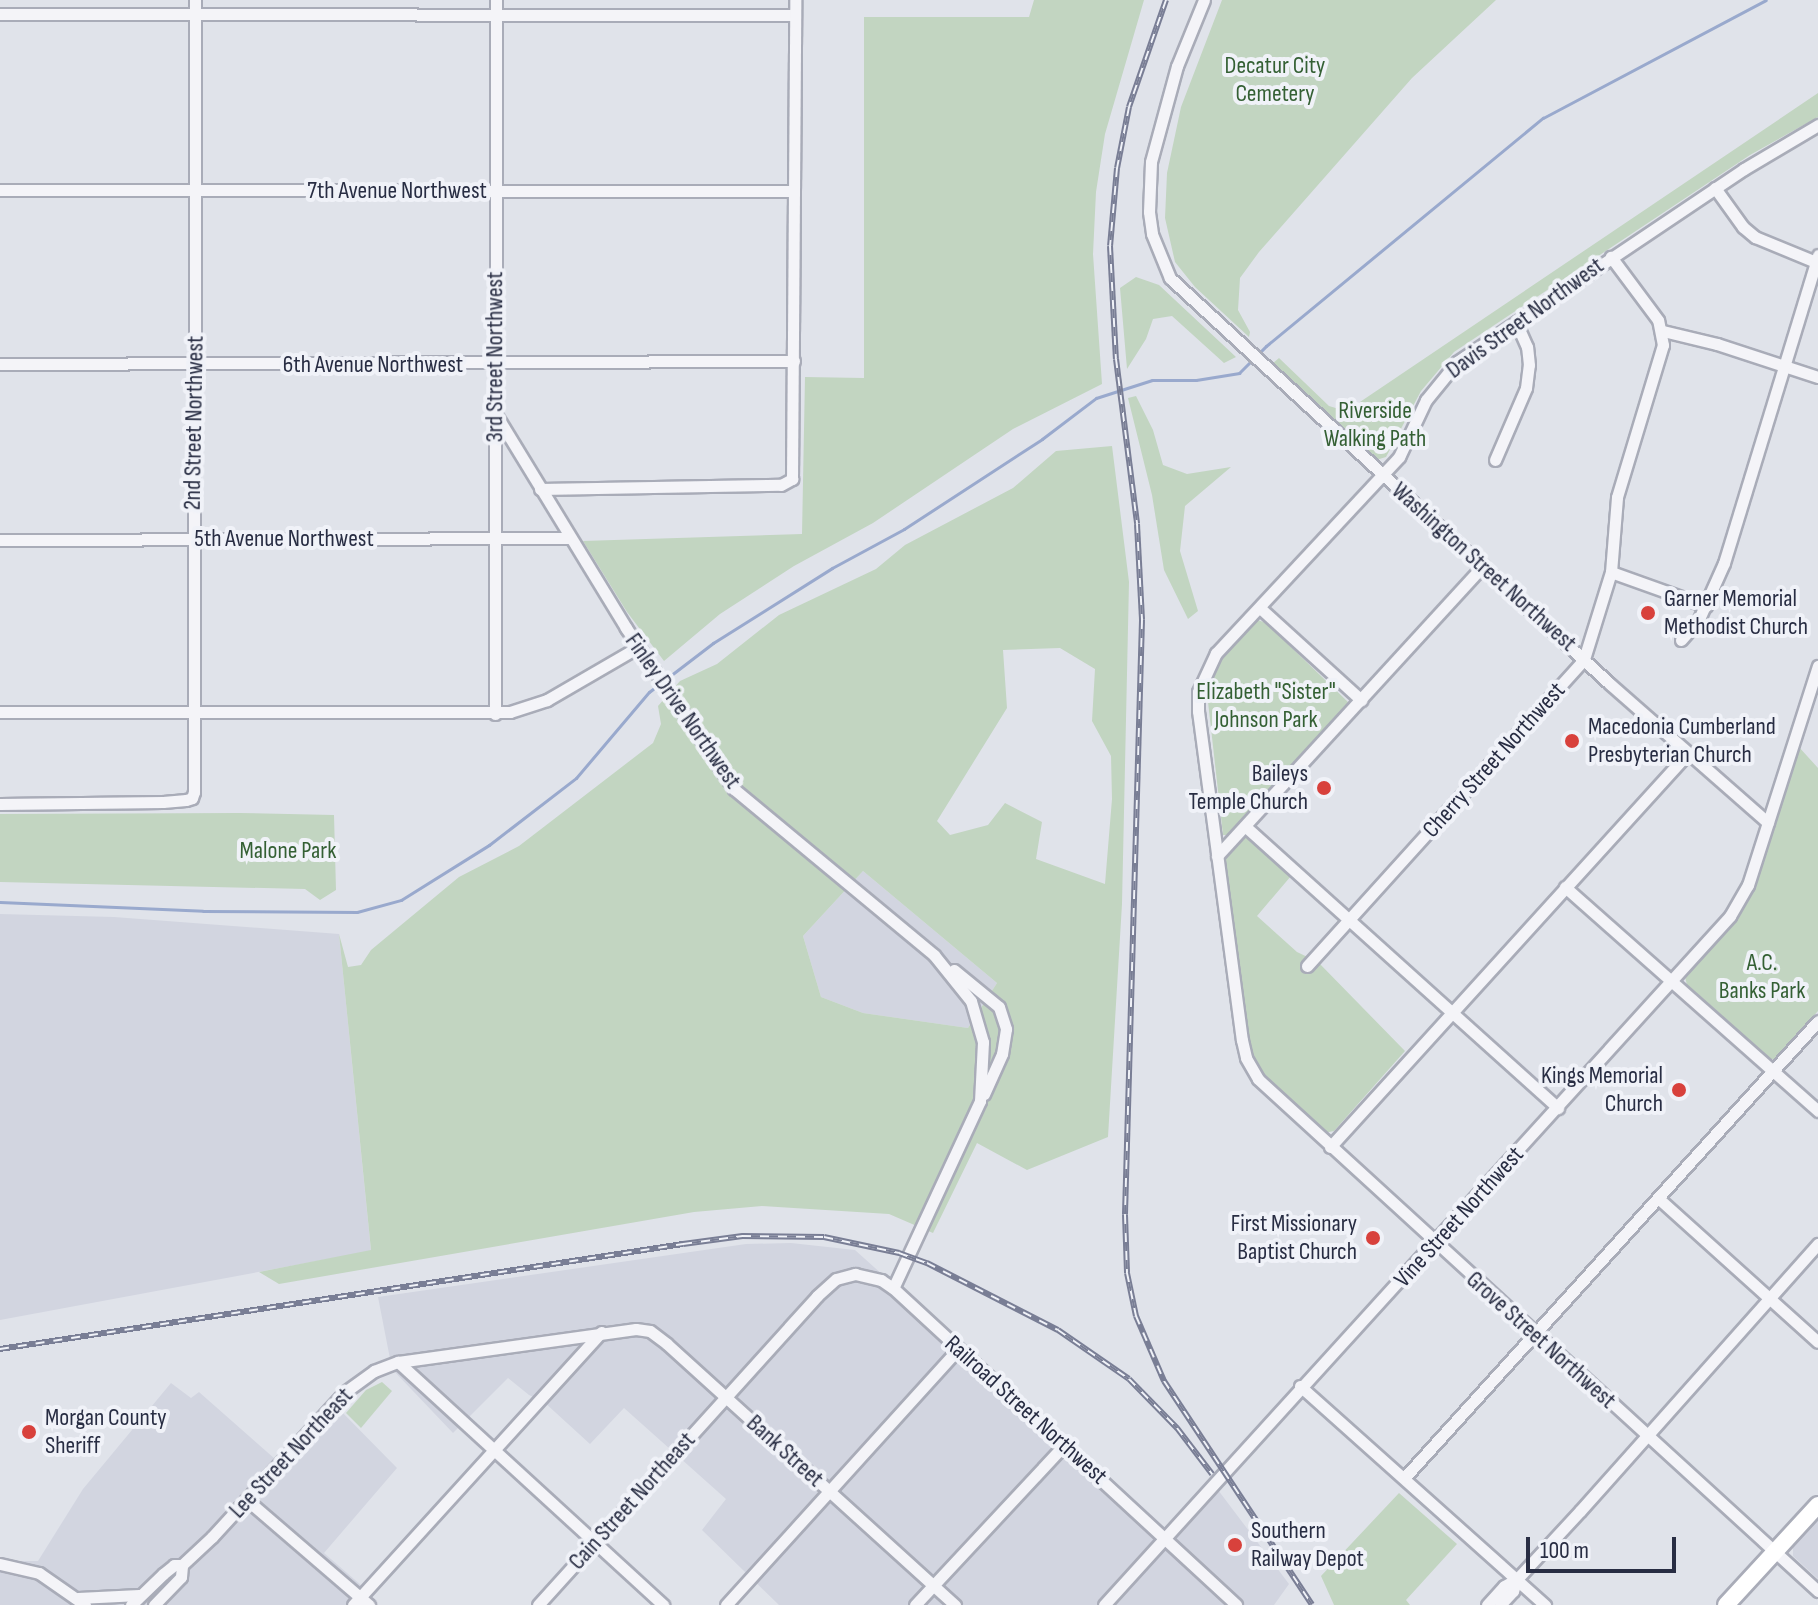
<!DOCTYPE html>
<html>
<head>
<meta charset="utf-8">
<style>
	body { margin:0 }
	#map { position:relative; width:1818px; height:1605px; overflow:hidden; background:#e0e3ea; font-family:"Sofia Sans Condensed",sans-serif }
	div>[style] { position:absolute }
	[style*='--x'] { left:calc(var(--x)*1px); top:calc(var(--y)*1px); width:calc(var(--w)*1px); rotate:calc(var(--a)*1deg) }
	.built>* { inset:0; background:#d2d5e0 }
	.green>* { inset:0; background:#c2d5c1 }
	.stream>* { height:3px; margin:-1.5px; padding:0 1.5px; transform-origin:1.5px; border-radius:1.5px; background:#99a9cd }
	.roads { filter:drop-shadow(2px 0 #a9acb8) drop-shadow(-2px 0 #a9acb8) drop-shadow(0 2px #a9acb8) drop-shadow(0 -2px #a9acb8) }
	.minor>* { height:11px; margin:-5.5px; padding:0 5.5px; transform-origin:5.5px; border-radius:5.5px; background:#f4f4f8 }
	.highway>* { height:16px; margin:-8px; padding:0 8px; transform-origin:8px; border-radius:8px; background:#fff }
	.rail>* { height:6px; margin-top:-3px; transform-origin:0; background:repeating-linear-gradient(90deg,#f0f2f8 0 9px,#797e95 0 18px); box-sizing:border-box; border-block:2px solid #797e95 }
	.dots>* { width:22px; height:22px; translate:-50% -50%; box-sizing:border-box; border:4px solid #f0f2f8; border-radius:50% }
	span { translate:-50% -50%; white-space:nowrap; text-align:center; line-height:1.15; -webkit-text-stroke:8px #f0f2f8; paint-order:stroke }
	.park-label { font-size:24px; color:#346034 }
	.street-label { font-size:24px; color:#282d43 }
	.poi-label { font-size:24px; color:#282d43 }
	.left { translate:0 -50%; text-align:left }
	.right { translate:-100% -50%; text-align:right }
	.scale { position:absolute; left:1526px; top:1537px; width:150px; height:36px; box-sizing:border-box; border:4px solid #282d43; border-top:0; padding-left:10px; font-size:24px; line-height:28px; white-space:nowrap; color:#282d43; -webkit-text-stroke:6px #f0f2f8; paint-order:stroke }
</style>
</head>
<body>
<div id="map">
	<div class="built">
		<div style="clip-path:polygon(863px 871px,997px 983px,968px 1028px,863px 1013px,821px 997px,803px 936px)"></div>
		<div style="clip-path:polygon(0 914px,114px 917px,339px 934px,371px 1251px,0 1320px)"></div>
		<div style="clip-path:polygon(791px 1243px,855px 1250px,1166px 1529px,1212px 1482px,1289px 1584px,1274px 1605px,779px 1605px,702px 1530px,726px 1499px,624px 1408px,590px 1444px,544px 1402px,529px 1395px,508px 1378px,453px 1433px,392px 1369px,378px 1297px,746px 1244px)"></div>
		<div style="clip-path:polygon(171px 1383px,191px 1398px,199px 1392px,283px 1466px,336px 1406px,397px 1468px,324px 1553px,370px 1593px,359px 1605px,0 1605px,0 1561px,38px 1561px,83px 1489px)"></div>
		<div style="clip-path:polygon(1818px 1519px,1818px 1579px,1793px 1556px,1793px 1546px)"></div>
	</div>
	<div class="green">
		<div style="clip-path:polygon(1034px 0,1144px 0,1105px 134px,1096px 192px,1093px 254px,1102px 384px,1013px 429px,873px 523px,794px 566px,720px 614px,664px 661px,627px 612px,583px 541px,802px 534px,805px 377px,864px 378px,864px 17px,1029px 17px)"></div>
		<div style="clip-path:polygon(1222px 0,1496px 0,1412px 78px,1259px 252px,1240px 278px,1238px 310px,1250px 332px,1249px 337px,1195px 287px,1175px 262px,1165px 218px,1167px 173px,1181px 107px)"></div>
		<div style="clip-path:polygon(1818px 93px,1818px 117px,1750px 155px,1454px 352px,1421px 391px,1386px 457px,1376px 460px,1370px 455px,1272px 364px,1279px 358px,1329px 406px,1339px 409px,1354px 406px)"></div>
		<div style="clip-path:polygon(1136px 277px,1159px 285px,1236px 357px,1224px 363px,1172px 316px,1153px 319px,1146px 339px,1127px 369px,1120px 288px)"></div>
		<div style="clip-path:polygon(1136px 396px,1153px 430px,1163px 465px,1187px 474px,1231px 467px,1185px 506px,1180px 551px,1198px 611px,1188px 619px,1164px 570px,1152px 495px,1128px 398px)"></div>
		<div style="clip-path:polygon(evenodd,1112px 446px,1129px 582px,1122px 904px,1108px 1137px,1027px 1170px,977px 1143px,933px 1233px,889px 1214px,762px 1206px,694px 1212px,279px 1284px,259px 1272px,371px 1250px,339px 934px,348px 967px,361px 965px,371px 950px,459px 877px,519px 846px,653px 743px,661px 724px,658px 706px,680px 681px,717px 664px,779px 615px,876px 569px,905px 545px,1013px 488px,1056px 451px,1112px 446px,1060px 648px,1095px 669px,1092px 721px,1111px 756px,1112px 799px,1105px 884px,1036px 859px,1042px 822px,1005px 803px,988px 825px,950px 835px,937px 821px,1007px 708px,1003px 650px,1060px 648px,1112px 446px,863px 871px,997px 983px,968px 1028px,863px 1013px,821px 997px,803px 936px,863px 871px)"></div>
		<div style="clip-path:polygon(1258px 620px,1266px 623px,1349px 703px,1229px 835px,1223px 835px,1207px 693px,1221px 659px)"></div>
		<div style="clip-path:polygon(1798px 746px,1818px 768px,1818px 1011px,1775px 1059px,1769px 1059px,1687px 985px,1685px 977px,1732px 926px,1752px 892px)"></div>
		<div style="clip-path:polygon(239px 813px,334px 815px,336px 890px,320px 900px,305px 889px,0 882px,0 814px)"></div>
		<div style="clip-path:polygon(1245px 835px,1291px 876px,1257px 916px,1297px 952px,1318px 962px,1405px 1051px,1334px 1131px,1324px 1133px,1264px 1077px,1249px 1055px,1225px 857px)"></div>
		<div style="clip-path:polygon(382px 1382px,392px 1391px,361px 1428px,346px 1413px,366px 1390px)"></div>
		<div style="clip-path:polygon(1399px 1493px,1457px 1544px,1406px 1600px,1410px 1605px,1334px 1605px,1321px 1576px)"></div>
	</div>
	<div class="stream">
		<div style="--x:0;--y:902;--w:203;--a:2.5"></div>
		<div style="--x:203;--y:911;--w:154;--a:0.4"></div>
		<div style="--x:357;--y:912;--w:46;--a:-15.3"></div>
		<div style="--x:401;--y:900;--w:104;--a:-32"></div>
		<div style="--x:489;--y:845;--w:110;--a:-37.6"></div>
		<div style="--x:576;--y:778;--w:113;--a:-49.7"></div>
		<div style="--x:649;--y:692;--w:81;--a:-37.4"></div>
		<div style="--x:713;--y:643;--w:141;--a:-32.2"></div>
		<div style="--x:832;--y:568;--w:82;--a:-28.4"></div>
		<div style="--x:904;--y:529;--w:165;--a:-33.1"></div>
		<div style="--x:1042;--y:439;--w:68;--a:-37.2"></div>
		<div style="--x:1096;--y:398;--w:59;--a:-17.8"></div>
		<div style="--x:1152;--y:380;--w:44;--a:0"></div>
		<div style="--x:1196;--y:380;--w:44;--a:-9.2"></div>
		<div style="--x:1239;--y:373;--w:38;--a:-45"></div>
		<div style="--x:1266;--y:346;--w:359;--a:-39.5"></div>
		<div style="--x:1543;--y:118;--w:252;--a:-27.9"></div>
	</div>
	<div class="roads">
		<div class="minor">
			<div style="--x:1204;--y:0;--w:71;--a:112.2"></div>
			<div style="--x:1177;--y:66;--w:99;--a:105.2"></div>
			<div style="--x:1151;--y:162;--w:50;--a:92.3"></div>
			<div style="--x:1149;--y:212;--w:22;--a:82"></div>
			<div style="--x:1152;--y:234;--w:48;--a:67.8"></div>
			<div style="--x:1170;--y:278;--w:599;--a:42.7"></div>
			<div style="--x:1610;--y:684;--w:210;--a:41.3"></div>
			<div style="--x:0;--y:14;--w:795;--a:0.07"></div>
			<div style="--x:1818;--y:125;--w:86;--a:149.3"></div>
			<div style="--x:1744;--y:169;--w:346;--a:146.1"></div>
			<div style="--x:1457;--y:362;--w:49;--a:129.2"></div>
			<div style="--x:1426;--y:400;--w:63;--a:115.3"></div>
			<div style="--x:1399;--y:457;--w:268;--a:133"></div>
			<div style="--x:1216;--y:653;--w:43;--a:114.8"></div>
			<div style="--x:1198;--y:692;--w:19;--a:90"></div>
			<div style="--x:1198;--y:711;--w:332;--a:82.4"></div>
			<div style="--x:1242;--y:1040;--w:18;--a:77"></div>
			<div style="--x:1246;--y:1058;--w:24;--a:60"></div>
			<div style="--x:1258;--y:1079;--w:759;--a:42.44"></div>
			<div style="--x:1715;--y:188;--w:48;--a:54.3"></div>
			<div style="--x:1743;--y:227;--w:16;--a:40"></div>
			<div style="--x:1755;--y:237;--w:66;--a:22.3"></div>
			<div style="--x:0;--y:190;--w:794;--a:0.07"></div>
			<div style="--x:1663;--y:331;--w:56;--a:13.5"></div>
			<div style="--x:1717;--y:344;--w:106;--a:18.1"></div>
			<div style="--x:0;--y:364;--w:794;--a:-0.22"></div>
			<div style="--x:495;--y:413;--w:252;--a:58.6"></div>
			<div style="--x:626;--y:628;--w:194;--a:56.1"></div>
			<div style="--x:734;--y:789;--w:260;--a:39.7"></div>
			<div style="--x:934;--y:955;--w:59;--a:51.2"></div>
			<div style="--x:971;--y:1001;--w:43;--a:73.7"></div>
			<div style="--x:983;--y:1042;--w:59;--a:92.9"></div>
			<div style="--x:980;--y:1101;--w:206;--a:114.9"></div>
			<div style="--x:1495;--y:460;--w:78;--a:-66.7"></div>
			<div style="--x:1526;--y:388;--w:23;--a:-83"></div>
			<div style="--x:1529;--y:365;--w:18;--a:-96"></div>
			<div style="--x:1527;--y:347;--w:27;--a:-114"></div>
			<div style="--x:540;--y:489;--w:241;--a:-1"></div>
			<div style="--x:781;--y:485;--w:13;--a:-29"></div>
			<div style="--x:792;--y:479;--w:479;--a:-89.6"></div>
			<div style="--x:0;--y:540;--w:569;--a:-0.2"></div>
			<div style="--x:1611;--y:572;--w:101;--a:19.7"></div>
			<div style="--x:1260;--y:608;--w:137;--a:42.3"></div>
			<div style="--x:1681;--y:640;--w:28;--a:-49"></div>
			<div style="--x:1699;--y:619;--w:61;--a:-65.9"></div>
			<div style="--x:1724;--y:563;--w:322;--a:-73"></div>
			<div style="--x:0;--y:712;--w:510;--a:0"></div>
			<div style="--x:510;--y:712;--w:39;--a:-18"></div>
			<div style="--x:547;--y:700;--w:105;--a:-30.2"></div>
			<div style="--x:495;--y:714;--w:714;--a:-89.92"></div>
			<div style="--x:0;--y:804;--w:163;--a:-0.7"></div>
			<div style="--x:163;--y:802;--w:23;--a:-5"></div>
			<div style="--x:186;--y:800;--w:6;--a:-18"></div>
			<div style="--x:192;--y:798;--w:6;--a:-72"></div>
			<div style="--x:194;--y:792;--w:792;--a:-89.93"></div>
			<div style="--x:1246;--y:827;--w:420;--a:42"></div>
			<div style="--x:1217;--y:856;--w:394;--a:-47.5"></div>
			<div style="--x:1565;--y:887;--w:338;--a:41.5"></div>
			<div style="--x:1307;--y:966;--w:413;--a:-47.9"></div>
			<div style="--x:1584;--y:659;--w:91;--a:-72.8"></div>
			<div style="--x:1611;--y:572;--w:75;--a:-85.4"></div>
			<div style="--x:1617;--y:497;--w:159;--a:-73.2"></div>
			<div style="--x:1663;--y:345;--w:25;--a:-101"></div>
			<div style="--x:1658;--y:320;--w:79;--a:-126.7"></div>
			<div style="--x:954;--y:970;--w:58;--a:39.4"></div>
			<div style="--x:999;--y:1007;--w:23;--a:72"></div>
			<div style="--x:1006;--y:1029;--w:25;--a:99"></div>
			<div style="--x:1002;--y:1054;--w:44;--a:114.2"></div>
			<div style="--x:1330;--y:1147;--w:532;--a:-47.74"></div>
			<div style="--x:1658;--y:1198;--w:215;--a:42"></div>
			<div style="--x:398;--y:1362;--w:360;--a:42.5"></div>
			<div style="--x:1300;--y:1386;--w:329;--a:41.8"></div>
			<div style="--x:1405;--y:1477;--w:615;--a:-47.83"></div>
			<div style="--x:247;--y:1500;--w:161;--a:40.7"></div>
			<div style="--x:0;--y:1564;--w:40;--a:13"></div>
			<div style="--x:39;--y:1573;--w:56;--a:34.8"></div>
			<div style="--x:78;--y:1598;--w:61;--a:-2.8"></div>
			<div style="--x:131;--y:1605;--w:45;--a:-44.1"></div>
			<div style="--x:163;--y:1574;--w:14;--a:-39"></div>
			<div style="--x:174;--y:1565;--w:8;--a:0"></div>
			<div style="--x:182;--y:1565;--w:41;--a:-43"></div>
			<div style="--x:212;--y:1537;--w:197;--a:-47.5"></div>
			<div style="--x:345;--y:1392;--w:36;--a:-36"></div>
			<div style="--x:374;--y:1371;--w:26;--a:-21"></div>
			<div style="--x:398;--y:1362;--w:240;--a:-7.9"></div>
			<div style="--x:636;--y:1329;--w:14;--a:8"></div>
			<div style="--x:650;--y:1331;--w:21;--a:37"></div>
			<div style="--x:667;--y:1344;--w:389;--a:42.2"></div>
			<div style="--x:154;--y:1605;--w:39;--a:-46"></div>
			<div style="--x:181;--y:1577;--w:12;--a:-85"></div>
			<div style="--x:353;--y:1605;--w:369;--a:-47.7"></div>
			<div style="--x:538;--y:1605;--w:416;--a:-47.9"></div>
			<div style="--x:817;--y:1296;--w:25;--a:-42"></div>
			<div style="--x:836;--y:1279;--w:20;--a:-15"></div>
			<div style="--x:855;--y:1274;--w:27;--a:13"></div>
			<div style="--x:881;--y:1280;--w:14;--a:34"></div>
			<div style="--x:893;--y:1288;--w:467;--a:42.7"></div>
			<div style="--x:726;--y:1605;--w:345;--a:-47.8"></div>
			<div style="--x:915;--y:1605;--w:220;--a:-47"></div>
			<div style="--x:1104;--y:1605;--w:931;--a:-47.74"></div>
			<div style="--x:1730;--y:916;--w:36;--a:-60"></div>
			<div style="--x:1748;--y:885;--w:230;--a:-72.3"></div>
			<div style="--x:1487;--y:1605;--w:25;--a:-48"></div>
			<div style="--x:1504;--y:1586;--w:15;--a:-28"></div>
			<div style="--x:1517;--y:1579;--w:93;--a:-47.2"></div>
			<div style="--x:1580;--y:1511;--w:358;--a:-48.3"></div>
			<div style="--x:1500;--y:1605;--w:19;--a:-47"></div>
			<div style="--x:1513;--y:1591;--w:13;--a:-72"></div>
		</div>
		<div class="highway">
			<div style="--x:1726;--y:1605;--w:136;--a:-47.4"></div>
		</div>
	</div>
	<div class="rail">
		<div style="--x:1166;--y:0;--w:113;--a:109.1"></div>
		<div style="--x:1129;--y:107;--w:62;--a:101.1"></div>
		<div style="--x:1117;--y:168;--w:78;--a:95.1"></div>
		<div style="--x:1110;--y:246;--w:113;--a:87"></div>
		<div style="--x:1116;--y:359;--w:166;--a:82.7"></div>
		<div style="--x:1137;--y:524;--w:96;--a:87"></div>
		<div style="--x:1142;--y:620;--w:595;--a:91.64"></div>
		<div style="--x:1125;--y:1215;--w:58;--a:88"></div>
		<div style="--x:1127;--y:1273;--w:44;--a:78.2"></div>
		<div style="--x:1136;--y:1316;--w:71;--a:66.7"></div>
		<div style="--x:1164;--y:1381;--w:268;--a:56.5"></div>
		<div style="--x:0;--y:1349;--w:691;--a:-8.74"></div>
		<div style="--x:683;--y:1244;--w:60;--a:-7.7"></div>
		<div style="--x:742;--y:1236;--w:82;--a:0.7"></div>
		<div style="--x:824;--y:1237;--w:77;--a:12"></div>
		<div style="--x:899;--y:1253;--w:30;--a:20"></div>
		<div style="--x:927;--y:1263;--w:147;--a:27.1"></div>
		<div style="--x:1058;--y:1330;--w:86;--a:34.6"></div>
		<div style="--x:1129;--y:1379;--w:69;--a:45.6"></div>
		<div style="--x:1177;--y:1428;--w:58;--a:52.7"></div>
	</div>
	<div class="dots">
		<div style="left:1648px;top:613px;background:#d8413c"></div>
		<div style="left:1572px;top:741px;background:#d8413c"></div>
		<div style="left:1324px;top:788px;background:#d8413c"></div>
		<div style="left:1679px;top:1090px;background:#d8413c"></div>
		<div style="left:1373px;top:1238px;background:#d8413c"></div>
		<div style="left:29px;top:1432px;background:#d8413c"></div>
		<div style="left:1235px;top:1545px;background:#d8413c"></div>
	</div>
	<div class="park-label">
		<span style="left:1275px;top:80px">Decatur City<br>Cemetery</span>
		<span style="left:1375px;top:425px">Riverside<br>Walking Path</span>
		<span style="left:1266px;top:706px">Elizabeth "Sister"<br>Johnson Park</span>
		<span style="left:288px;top:851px">Malone Park</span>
		<span style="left:1762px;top:977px">A.C.<br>Banks Park</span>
	</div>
	<div class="street-label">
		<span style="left:397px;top:191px">7th Avenue Northwest</span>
		<span style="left:1525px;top:318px;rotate:-36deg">Davis Street Northwest</span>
		<span style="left:495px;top:357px;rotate:-90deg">3rd Street Northwest</span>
		<span style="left:373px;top:365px">6th Avenue Northwest</span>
		<span style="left:194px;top:423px;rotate:-89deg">2nd Street Northwest</span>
		<span style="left:284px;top:539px">5th Avenue Northwest</span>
		<span style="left:1484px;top:567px;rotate:42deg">Washington Street Northwest</span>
		<span style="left:683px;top:711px;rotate:55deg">Finley Drive Northwest</span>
		<span style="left:1494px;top:760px;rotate:-48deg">Cherry Street Northwest</span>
		<span style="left:1459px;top:1217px;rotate:-48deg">Vine Street Northwest</span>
		<span style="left:1541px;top:1340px;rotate:42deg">Grove Street Northwest</span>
		<span style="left:1026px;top:1410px;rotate:42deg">Railroad Street Northwest</span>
		<span style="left:785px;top:1451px;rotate:42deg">Bank Street</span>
		<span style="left:291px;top:1453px;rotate:-47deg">Lee Street Northeast</span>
		<span style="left:632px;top:1501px;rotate:-48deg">Cain Street Northeast</span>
	</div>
	<div class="poi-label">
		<span class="left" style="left:1664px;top:613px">Garner Memorial<br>Methodist Church</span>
		<span class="left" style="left:1588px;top:741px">Macedonia Cumberland<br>Presbyterian Church</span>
		<span class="right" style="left:1308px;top:788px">Baileys<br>Temple Church</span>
		<span class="right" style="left:1663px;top:1090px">Kings Memorial<br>Church</span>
		<span class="right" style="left:1357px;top:1238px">First Missionary<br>Baptist Church</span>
		<span class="left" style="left:45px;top:1432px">Morgan County<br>Sheriff</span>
		<span class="left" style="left:1251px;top:1545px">Southern<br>Railway Depot</span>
	</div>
	<div class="scale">100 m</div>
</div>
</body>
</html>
